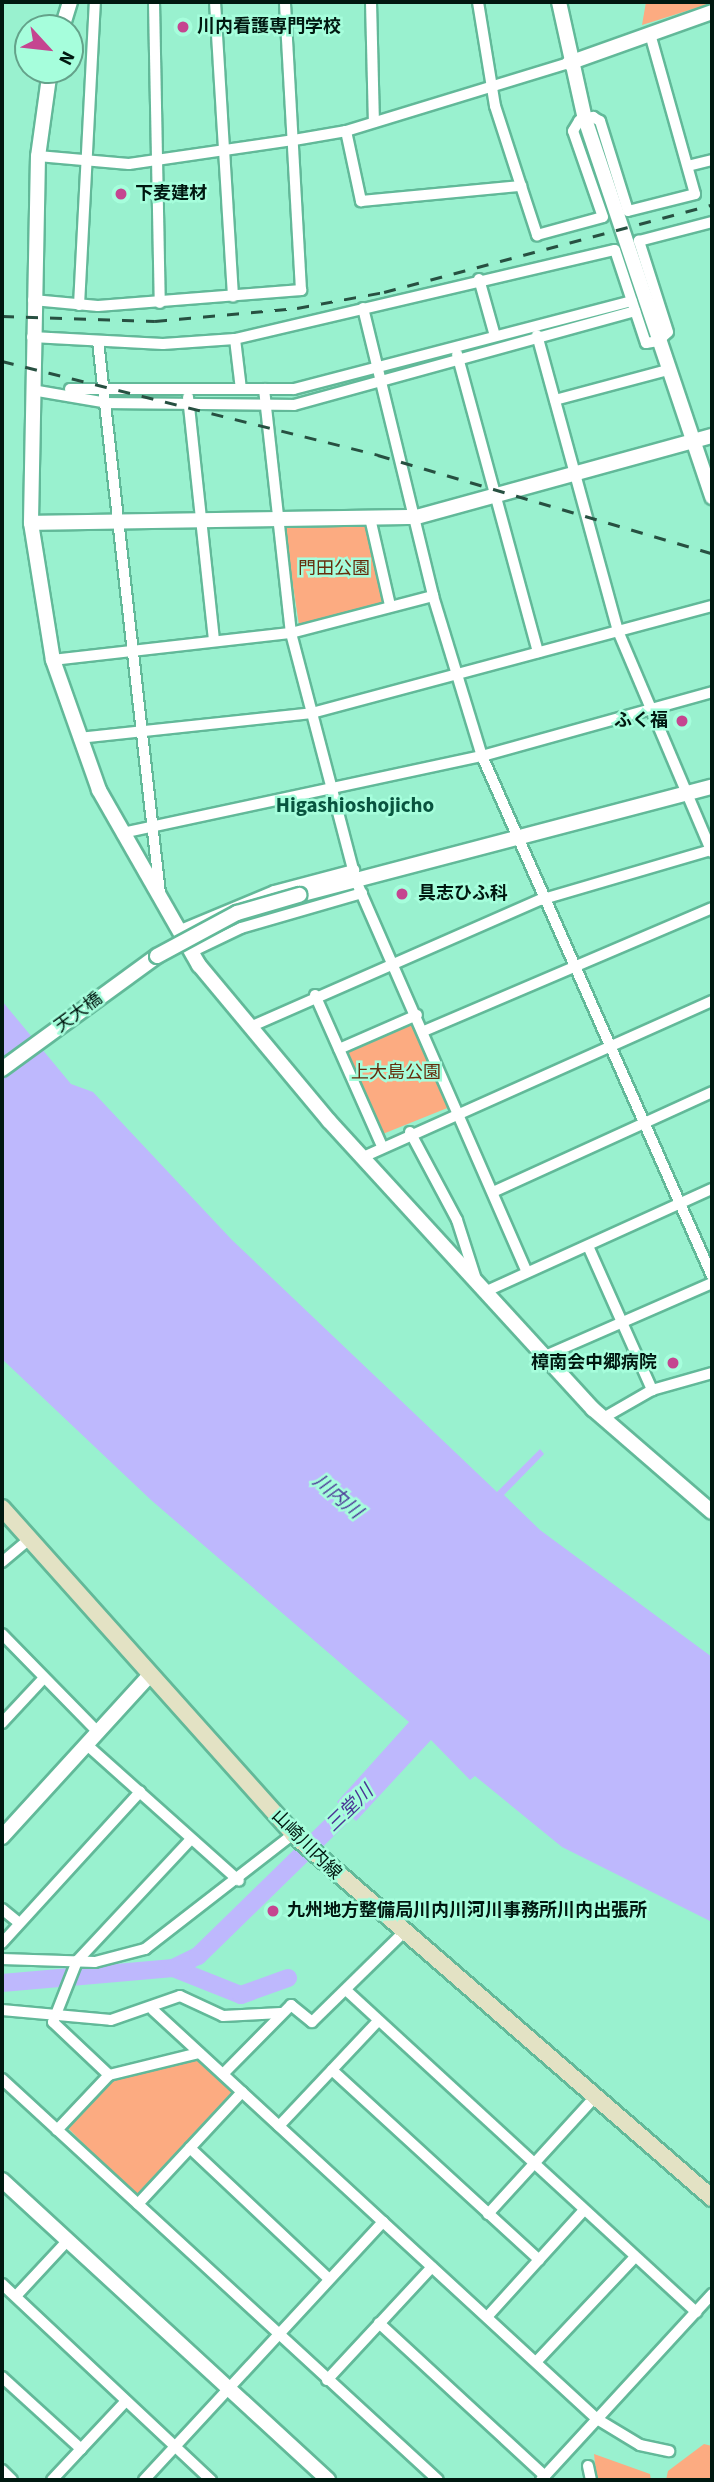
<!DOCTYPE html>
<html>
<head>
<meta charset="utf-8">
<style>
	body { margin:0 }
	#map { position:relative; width:714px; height:2482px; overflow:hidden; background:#99f1cf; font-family:"Source Sans 3","Noto Sans JP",sans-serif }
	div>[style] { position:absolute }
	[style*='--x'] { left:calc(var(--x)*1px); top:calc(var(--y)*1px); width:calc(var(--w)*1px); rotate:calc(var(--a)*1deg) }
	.green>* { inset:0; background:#fcab81; transform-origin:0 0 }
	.water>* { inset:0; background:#beb8fd }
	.river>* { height:18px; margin:-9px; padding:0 9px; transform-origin:9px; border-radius:9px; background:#beb8fd }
	.roads { filter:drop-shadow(2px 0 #62b999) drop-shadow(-2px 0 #62b999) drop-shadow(0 2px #62b999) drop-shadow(0 -2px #62b999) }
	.minor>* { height:10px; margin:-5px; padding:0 5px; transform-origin:5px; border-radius:5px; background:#fff }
	.tertiary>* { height:14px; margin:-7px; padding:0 7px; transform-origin:7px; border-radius:7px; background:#fff }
	.secondary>* { height:16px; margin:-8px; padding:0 8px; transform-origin:8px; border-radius:8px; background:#e3e2c4 }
	.rail>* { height:2.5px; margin-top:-1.25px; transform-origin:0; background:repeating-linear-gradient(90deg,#275041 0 12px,transparent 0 24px) }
	.bridges { filter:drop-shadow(2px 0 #62b999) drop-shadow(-2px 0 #62b999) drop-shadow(0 2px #62b999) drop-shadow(0 -2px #62b999) }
	.tertiary-bridge>* { height:14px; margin:-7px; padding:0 7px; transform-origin:7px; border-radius:7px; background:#fff }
	.dots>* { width:19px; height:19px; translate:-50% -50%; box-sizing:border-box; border:4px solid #a6fedc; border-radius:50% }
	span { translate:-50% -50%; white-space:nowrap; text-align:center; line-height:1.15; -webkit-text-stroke:5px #a6fedc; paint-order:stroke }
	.poi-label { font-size:18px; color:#001810; font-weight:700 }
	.left { translate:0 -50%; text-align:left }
	.right { translate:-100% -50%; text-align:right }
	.park-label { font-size:18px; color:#652e0d }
	.street-label { font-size:18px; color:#001810 }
	.water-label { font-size:19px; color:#4a3695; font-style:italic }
	.quarter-label { font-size:21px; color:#08543f; font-weight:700 }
	.frame { position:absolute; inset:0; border:4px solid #001810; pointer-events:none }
	.north { position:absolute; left:14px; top:14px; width:70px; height:70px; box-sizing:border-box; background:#a6fedc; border:2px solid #64a28a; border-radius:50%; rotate:117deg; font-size:19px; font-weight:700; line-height:28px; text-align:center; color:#001810 }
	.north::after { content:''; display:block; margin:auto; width:24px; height:32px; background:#c54590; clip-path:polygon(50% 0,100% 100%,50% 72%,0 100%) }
</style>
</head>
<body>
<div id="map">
	<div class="green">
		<div style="clip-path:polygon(646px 2px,712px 2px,712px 3px,642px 25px)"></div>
		<div style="clip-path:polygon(367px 524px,385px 602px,299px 625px,284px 526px)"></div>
		<div style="left:414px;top:1020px;width:94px;height:75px;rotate:68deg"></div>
		<div style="clip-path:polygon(195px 2058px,235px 2092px,135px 2196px,66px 2126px,109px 2082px)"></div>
		<div style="clip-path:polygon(704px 2444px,712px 2446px,712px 2480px,666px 2480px,668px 2471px)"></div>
		<div style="clip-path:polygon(594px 2454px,650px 2474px,651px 2480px,597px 2480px)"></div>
	</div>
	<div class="water">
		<div style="clip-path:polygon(2px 1001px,71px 1084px,93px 1092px,232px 1240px,497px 1492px,540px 1449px,544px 1454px,504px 1495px,540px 1530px,712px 1657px,712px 1922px,562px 1847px,475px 1776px,470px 1780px,431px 1740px,356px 1821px,337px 1802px,409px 1722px,151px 1500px,2px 1359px)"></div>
	</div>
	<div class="river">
		<div style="--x:173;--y:1968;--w:73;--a:21.7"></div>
		<div style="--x:241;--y:1995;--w:50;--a:-19.9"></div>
		<div style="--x:2;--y:1983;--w:172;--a:-5"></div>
		<div style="--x:173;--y:1968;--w:28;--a:-26"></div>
		<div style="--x:198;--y:1956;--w:229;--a:-44.3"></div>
	</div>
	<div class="roads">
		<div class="minor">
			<div style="--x:154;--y:2;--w:301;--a:88.9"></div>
			<div style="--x:215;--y:2;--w:295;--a:86.5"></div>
			<div style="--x:371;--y:2;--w:120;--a:88.6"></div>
			<div style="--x:346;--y:131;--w:72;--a:77.9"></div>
			<div style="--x:361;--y:201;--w:161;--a:-5.4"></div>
			<div style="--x:521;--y:186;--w:84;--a:-108"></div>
			<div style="--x:495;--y:106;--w:105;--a:-99.3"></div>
			<div style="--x:38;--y:156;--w:91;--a:5"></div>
			<div style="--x:129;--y:164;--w:167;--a:-8.3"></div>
			<div style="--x:294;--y:140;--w:53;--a:-9.8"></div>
			<div style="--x:346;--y:131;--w:233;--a:-17"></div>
			<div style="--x:688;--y:166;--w:25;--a:-14"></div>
			<div style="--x:521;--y:186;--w:52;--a:71.9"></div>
			<div style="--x:537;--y:235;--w:68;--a:-15.3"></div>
			<div style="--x:603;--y:217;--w:91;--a:-109.2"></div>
			<div style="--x:573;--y:131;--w:12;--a:-59"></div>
			<div style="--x:579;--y:121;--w:15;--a:-16"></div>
			<div style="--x:593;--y:117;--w:8;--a:30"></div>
			<div style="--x:600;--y:121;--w:94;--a:72.7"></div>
			<div style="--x:628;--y:211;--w:69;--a:-14.2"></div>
			<div style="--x:695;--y:194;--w:166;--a:-105.7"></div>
			<div style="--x:479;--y:279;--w:59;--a:74.3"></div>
			<div style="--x:33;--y:300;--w:65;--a:5.3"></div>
			<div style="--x:98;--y:306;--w:204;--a:-4.5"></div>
			<div style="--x:301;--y:290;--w:288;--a:-93.2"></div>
			<div style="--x:79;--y:305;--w:303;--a:-87"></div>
			<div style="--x:363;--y:308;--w:296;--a:76.3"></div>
			<div style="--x:433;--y:596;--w:167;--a:73"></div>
			<div style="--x:482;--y:756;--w:569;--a:66.14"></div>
			<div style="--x:537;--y:335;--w:307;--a:74.7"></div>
			<div style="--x:618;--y:631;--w:240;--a:67"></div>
			<div style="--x:32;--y:337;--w:131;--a:3.1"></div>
			<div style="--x:163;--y:344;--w:72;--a:-4"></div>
			<div style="--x:235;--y:339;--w:390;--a:-13.2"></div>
			<div style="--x:615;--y:250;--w:98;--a:71.6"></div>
			<div style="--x:646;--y:343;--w:12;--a:-9"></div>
			<div style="--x:658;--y:341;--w:13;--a:-42"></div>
			<div style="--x:668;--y:332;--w:96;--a:-107.7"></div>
			<div style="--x:639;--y:241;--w:75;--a:-14.6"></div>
			<div style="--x:235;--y:339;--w:50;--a:83.2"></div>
			<div style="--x:98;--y:341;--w:556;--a:83.6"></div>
			<div style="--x:457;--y:354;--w:309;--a:74.8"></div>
			<div style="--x:70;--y:389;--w:224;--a:0"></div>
			<div style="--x:294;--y:389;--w:349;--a:-14.6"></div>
			<div style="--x:264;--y:389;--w:245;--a:83.7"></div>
			<div style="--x:291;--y:633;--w:256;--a:75.3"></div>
			<div style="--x:356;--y:881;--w:427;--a:66.4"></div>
			<div style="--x:32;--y:390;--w:76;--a:9.8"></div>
			<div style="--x:107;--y:403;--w:187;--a:0.6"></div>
			<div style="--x:294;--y:405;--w:354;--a:-15.4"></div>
			<div style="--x:188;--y:397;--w:245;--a:83.9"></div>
			<div style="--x:555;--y:400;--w:117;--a:-14.9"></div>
			<div style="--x:370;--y:518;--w:89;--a:77.1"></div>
			<div style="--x:53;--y:660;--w:240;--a:-6.5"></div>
			<div style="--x:291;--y:633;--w:147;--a:-14.6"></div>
			<div style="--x:79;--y:738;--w:234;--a:-6.1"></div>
			<div style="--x:312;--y:713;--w:414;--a:-15"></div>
			<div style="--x:122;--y:833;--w:368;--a:-12.1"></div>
			<div style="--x:482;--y:756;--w:239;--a:-15.5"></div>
			<div style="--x:178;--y:931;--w:104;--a:-22.6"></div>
			<div style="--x:274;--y:891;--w:83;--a:-14.7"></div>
			<div style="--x:191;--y:952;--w:55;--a:-25.6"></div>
			<div style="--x:241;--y:928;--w:126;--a:-16.1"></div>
			<div style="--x:315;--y:995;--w:163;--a:66.1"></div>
			<div style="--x:250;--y:1027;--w:317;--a:-23.7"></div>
			<div style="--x:540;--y:900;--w:178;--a:-16.3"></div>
			<div style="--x:424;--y:1031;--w:313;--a:-23.1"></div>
			<div style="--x:339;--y:1049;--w:85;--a:-23.6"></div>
			<div style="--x:410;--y:1132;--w:100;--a:61.9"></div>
			<div style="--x:457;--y:1220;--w:59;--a:72.2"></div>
			<div style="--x:361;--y:1158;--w:385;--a:-24.1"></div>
			<div style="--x:493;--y:1192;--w:241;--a:-24.5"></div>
			<div style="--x:588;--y:1246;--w:158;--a:66"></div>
			<div style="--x:489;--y:1290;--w:245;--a:-24.4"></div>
			<div style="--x:545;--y:1356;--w:182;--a:-23.6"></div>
			<div style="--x:605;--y:1417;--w:54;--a:-29.9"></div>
			<div style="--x:652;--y:1390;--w:62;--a:-15.8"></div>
			<div style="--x:2;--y:1562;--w:35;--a:-40"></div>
			<div style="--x:2;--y:1634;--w:137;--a:45.6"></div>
			<div style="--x:2;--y:1723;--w:59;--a:-47.1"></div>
			<div style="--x:86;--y:1744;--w:205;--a:41.8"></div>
			<div style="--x:2;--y:1909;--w:22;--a:39"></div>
			<div style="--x:2;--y:1943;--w:205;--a:-47.6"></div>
			<div style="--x:2;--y:1959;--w:93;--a:1.8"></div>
			<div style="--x:95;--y:1962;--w:52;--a:-14.6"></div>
			<div style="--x:145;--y:1949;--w:187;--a:-37.8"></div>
			<div style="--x:346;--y:1990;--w:476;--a:42.6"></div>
			<div style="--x:2;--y:2010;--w:109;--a:5.2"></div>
			<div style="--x:111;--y:2020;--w:73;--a:-19.2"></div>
			<div style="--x:180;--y:1996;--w:47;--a:24.9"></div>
			<div style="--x:223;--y:2016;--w:58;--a:-3"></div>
			<div style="--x:153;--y:2010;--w:604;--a:42.65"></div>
			<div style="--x:597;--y:2419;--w:50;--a:31.2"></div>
			<div style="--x:640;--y:2445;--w:30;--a:12"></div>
			<div style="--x:332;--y:2070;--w:281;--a:42.5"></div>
			<div style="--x:223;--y:2074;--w:97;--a:-45.4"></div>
			<div style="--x:291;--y:2005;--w:27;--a:39"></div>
			<div style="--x:312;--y:2022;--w:126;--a:-44.4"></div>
			<div style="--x:109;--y:2075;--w:77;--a:-136.6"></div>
			<div style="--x:53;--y:2022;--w:66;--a:-68.5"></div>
			<div style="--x:77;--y:1961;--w:167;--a:-46.9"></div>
			<div style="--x:2;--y:2079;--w:592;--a:42.61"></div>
			<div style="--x:279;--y:2126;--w:144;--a:-46.7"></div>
			<div style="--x:57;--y:2130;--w:76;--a:-46.6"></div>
			<div style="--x:109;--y:2075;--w:93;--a:-13.7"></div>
			<div style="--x:190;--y:2148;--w:191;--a:43.3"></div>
			<div style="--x:138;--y:2204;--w:153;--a:-47.1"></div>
			<div style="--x:488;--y:2214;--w:156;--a:-47.6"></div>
			<div style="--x:2;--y:2284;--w:287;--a:43.2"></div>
			<div style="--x:16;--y:2296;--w:76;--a:-47.1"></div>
			<div style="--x:487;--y:2317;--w:144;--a:-47.8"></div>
			<div style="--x:379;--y:2323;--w:226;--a:42.7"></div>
			<div style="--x:536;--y:2362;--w:144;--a:-46.7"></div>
			<div style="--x:2;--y:2377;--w:107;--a:42.3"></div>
			<div style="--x:327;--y:2380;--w:154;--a:-47.1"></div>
			<div style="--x:588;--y:2466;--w:14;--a:78"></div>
			<div style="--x:2;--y:2470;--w:14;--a:45"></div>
			<div style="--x:52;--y:2480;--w:108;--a:-46.9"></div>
			<div style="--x:144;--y:2480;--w:352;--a:-47.2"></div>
			<div style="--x:541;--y:2480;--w:253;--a:-47.4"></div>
		</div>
		<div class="tertiary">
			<div style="--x:559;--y:2;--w:120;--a:77.5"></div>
			<div style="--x:585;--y:119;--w:399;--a:71.4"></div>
			<div style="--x:62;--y:28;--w:27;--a:-73"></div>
			<div style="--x:569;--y:63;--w:152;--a:-19.6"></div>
			<div style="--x:50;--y:70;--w:87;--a:97.9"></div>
			<div style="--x:38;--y:156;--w:367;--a:91.1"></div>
			<div style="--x:31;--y:523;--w:139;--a:80.9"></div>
			<div style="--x:53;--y:660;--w:138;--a:70.5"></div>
			<div style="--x:99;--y:790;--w:202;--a:60.3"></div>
			<div style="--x:199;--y:965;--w:203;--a:50.2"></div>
			<div style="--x:329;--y:1121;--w:391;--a:47.5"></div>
			<div style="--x:593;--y:1409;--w:157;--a:40.9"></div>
			<div style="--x:31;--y:523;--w:386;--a:-0.9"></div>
			<div style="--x:417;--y:517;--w:306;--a:-15.4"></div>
			<div style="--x:299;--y:895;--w:427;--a:-14.7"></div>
			<div style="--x:2;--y:1069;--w:192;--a:-36.1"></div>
			<div style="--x:2;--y:1837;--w:217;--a:-47.6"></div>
			<div style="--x:2;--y:2180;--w:443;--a:42.6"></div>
		</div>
		<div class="secondary">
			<div style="--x:2;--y:1508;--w:437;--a:48.2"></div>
			<div style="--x:293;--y:1834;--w:555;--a:40.98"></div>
		</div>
	</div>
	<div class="rail">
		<div style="--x:2;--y:316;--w:153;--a:1.9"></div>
		<div style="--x:155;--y:321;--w:143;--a:-5.2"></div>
		<div style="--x:297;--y:308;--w:88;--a:-10.4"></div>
		<div style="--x:384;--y:292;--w:339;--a:-14.9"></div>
		<div style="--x:2;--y:361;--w:388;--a:14"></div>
		<div style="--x:378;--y:455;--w:348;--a:16.4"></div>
	</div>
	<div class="bridges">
		<div class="tertiary-bridge">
			<div style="--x:157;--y:956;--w:91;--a:-28.3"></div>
			<div style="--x:237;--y:913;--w:65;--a:-16.2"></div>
		</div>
	</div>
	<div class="dots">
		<div style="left:183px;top:27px;background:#c54590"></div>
		<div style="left:121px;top:194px;background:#c54590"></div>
		<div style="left:682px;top:721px;background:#c54590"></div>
		<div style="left:402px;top:894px;background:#c54590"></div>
		<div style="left:673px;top:1363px;background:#c54590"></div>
		<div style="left:273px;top:1911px;background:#c54590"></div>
	</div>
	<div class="poi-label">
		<span class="left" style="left:197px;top:27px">川内看護専門学校</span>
		<span class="left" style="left:135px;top:194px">下麦建材</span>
		<span class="right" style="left:668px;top:721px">ふく福</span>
		<span class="left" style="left:418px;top:894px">具志ひふ科</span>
		<span class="right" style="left:657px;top:1363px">樟南会中郷病院</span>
		<span class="left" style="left:287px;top:1911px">九州地方整備局川内川河川事務所川内出張所</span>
	</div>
	<div class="park-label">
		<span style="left:334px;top:569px">門田公園</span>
		<span style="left:396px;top:1073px">上大島公園</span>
	</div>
	<div class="street-label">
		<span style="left:79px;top:1013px;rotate:-36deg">天大橋</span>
		<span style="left:306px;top:1845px;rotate:45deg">山崎川内線</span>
	</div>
	<div class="water-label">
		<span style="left:337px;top:1497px;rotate:40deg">川内川</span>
		<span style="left:350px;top:1809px;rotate:-44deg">三堂川</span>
	</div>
	<div class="quarter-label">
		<span style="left:355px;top:805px">Higashioshojicho</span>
	</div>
	<div class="frame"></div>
	<div class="north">N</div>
</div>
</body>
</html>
